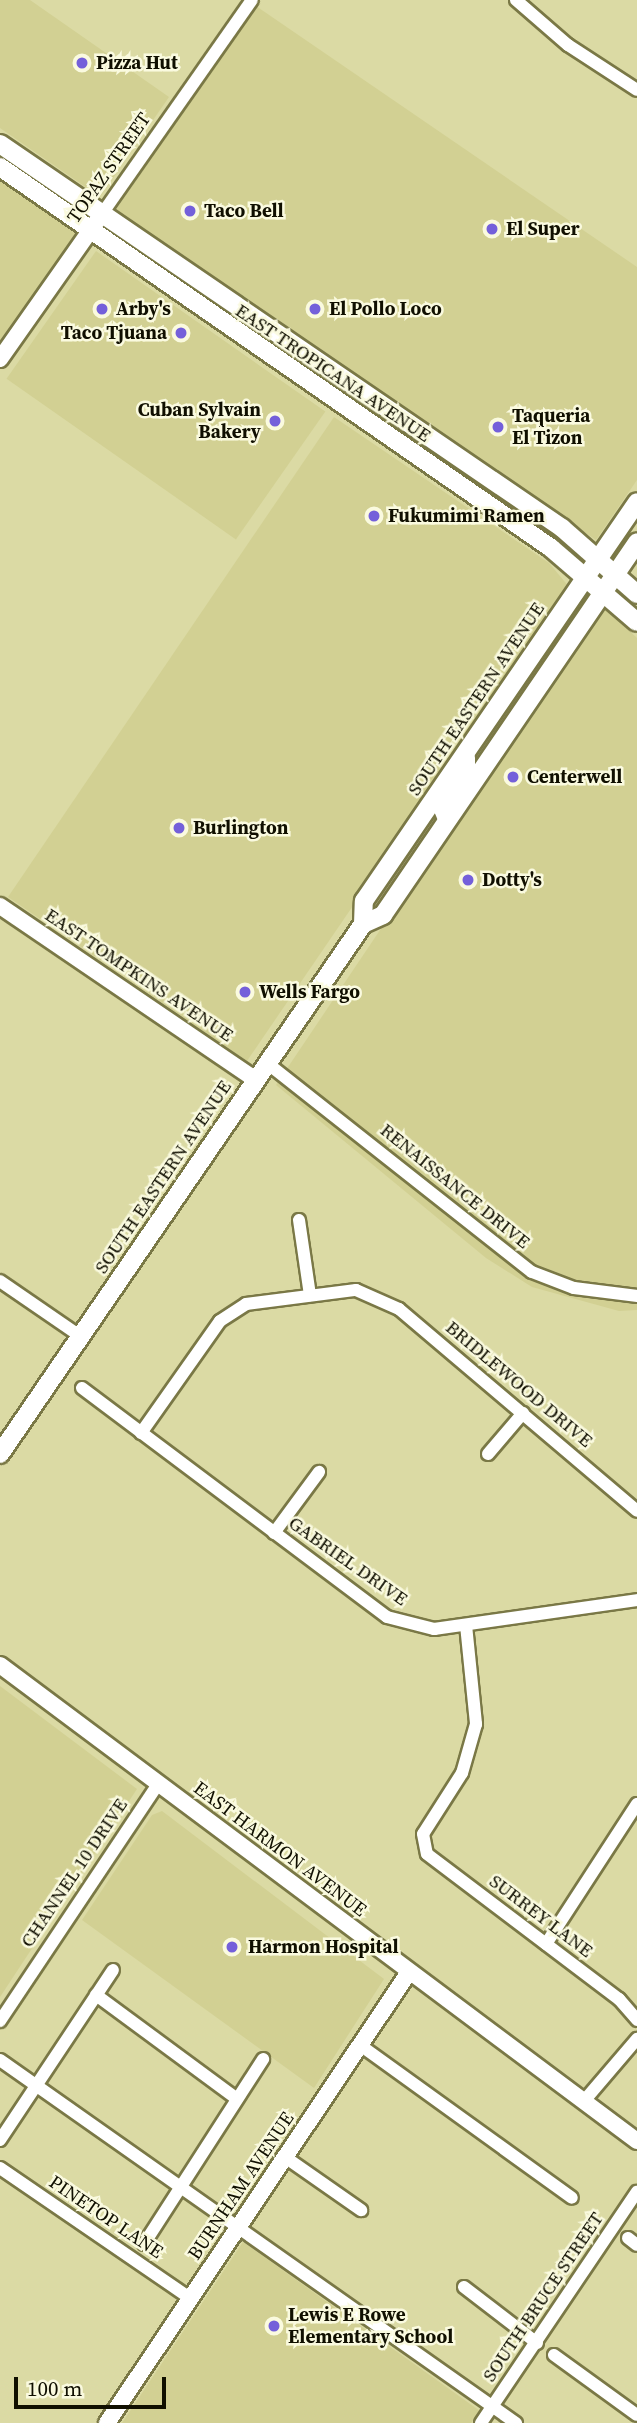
<!DOCTYPE html>
<html>
<head>
<meta charset="utf-8">
<style>
	body { margin:0 }
	#map { position:relative; width:637px; height:2423px; overflow:hidden; background:#dbdaa4; font-family:"Source Serif 4",serif }
	div>[style] { position:absolute }
	[style*='--x'] { left:calc(var(--x)*1px); top:calc(var(--y)*1px); width:calc(var(--w)*1px); rotate:calc(var(--a)*1deg) }
	.built>* { inset:0; background:#d2d093; transform-origin:0 0 }
	.roads { filter:drop-shadow(2px 0 #7a7846) drop-shadow(-2px 0 #7a7846) drop-shadow(0 2px #7a7846) drop-shadow(0 -2px #7a7846) }
	.street>* { height:12px; margin:-6px; padding:0 6px; transform-origin:6px; border-radius:6px; background:#fff }
	.secondary>* { height:16px; margin:-8px; padding:0 8px; transform-origin:8px; border-radius:8px; background:#fff }
	.primary>* { height:18px; margin:-9px; padding:0 9px; transform-origin:9px; border-radius:9px; background:#fff }
	.dots>* { width:19px; height:19px; translate:-50% -50%; box-sizing:border-box; border:4px solid #fafadf; border-radius:50% }
	span { translate:-50% -50%; white-space:nowrap; text-align:center; line-height:1.15; -webkit-text-stroke:5px #fafadf; paint-order:stroke }
	.poi-label { font-size:19px; color:#100f00; font-weight:700 }
	.left { translate:0 -50%; text-align:left }
	.right { translate:-100% -50%; text-align:right }
	.street-label { font-size:19px; color:#100f00 }
	.scale { position:absolute; left:14px; top:2377px; width:152px; height:32px; box-sizing:border-box; border:4px solid #100f00; border-top:0; padding-left:9px; font-size:21px; line-height:24px; white-space:nowrap; color:#100f00; -webkit-text-stroke:5px #fafadf; paint-order:stroke }
</style>
</head>
<body>
<div id="map">
	<div class="built">
		<div style="clip-path:polygon(0 0,30px 0,169px 97px,100px 197px,0 128px)"></div>
		<div style="clip-path:polygon(256px 6px,637px 267px,637px 480px,596px 540px,115px 211px)"></div>
		<div style="clip-path:polygon(0 181px,78px 234px,0 347px)"></div>
		<div style="left:96px;top:251px;width:280px;height:156px;rotate:35deg"></div>
		<div style="clip-path:polygon(334px 417px,549px 563px,570px 588px,247px 1061px,8px 897px)"></div>
		<div style="clip-path:polygon(605px 608px,637px 638px,637px 1310px,619px 1311px,532px 1287px,486px 1258px,276px 1085px,590px 617px)"></div>
		<div style="clip-path:polygon(0 1686px,137px 1789px,0 1997px)"></div>
		<div style="clip-path:polygon(162px 1811px,384px 1979px,314px 2088px,82px 1920px,152px 1815px)"></div>
		<div style="clip-path:polygon(243px 2242px,480px 2411px,471px 2423px,122px 2423px)"></div>
	</div>
	<div class="roads">
		<div class="street">
			<div style="--x:516;--y:0;--w:69;--a:40.9"></div>
			<div style="--x:568;--y:45;--w:82;--a:33.1"></div>
			<div style="--x:102;--y:214;--w:261;--a:-55"></div>
			<div style="--x:267;--y:1063;--w:337;--a:38.3"></div>
			<div style="--x:532;--y:1272;--w:45;--a:20.9"></div>
			<div style="--x:574;--y:1288;--w:64;--a:7.2"></div>
			<div style="--x:299;--y:1220;--w:76;--a:81.7"></div>
			<div style="--x:0;--y:1281;--w:97;--a:34.5"></div>
			<div style="--x:82;--y:1388;--w:381;--a:36.9"></div>
			<div style="--x:387;--y:1617;--w:49;--a:14.3"></div>
			<div style="--x:434;--y:1629;--w:205;--a:-8.1"></div>
			<div style="--x:141;--y:1433;--w:137;--a:-54.8"></div>
			<div style="--x:220;--y:1321;--w:31;--a:-33"></div>
			<div style="--x:246;--y:1304;--w:111;--a:-7.3"></div>
			<div style="--x:356;--y:1290;--w:47;--a:23.8"></div>
			<div style="--x:399;--y:1309;--w:312;--a:40.3"></div>
			<div style="--x:488;--y:1454;--w:54;--a:-49.5"></div>
			<div style="--x:274;--y:1533;--w:76;--a:-53.6"></div>
			<div style="--x:466;--y:1625;--w:100;--a:84.2"></div>
			<div style="--x:476;--y:1724;--w:51;--a:105.9"></div>
			<div style="--x:462;--y:1773;--w:72;--a:122.6"></div>
			<div style="--x:423;--y:1834;--w:20;--a:79"></div>
			<div style="--x:427;--y:1854;--w:241;--a:37.1"></div>
			<div style="--x:619;--y:1999;--w:28;--a:49"></div>
			<div style="--x:546;--y:1944;--w:167;--a:-57"></div>
			<div style="--x:96;--y:1995;--w:175;--a:36.4"></div>
			<div style="--x:0;--y:2021;--w:286;--a:-56.3"></div>
			<div style="--x:360;--y:2045;--w:261;--a:35.8"></div>
			<div style="--x:0;--y:2060;--w:631;--a:35.13"></div>
			<div style="--x:584;--y:2101;--w:82;--a:-49.5"></div>
			<div style="--x:0;--y:2140;--w:204;--a:-56.4"></div>
			<div style="--x:285;--y:2157;--w:93;--a:34.9"></div>
			<div style="--x:0;--y:2168;--w:230;--a:34.4"></div>
			<div style="--x:628;--y:2238;--w:11;--a:38"></div>
			<div style="--x:144;--y:2244;--w:220;--a:-57.2"></div>
			<div style="--x:464;--y:2287;--w:92;--a:37.5"></div>
			<div style="--x:554;--y:2355;--w:102;--a:35.9"></div>
			<div style="--x:481;--y:2423;--w:279;--a:-56"></div>
		</div>
		<div class="secondary">
			<div style="--x:0;--y:359;--w:177;--a:-54.9"></div>
			<div style="--x:0;--y:906;--w:308;--a:34.2"></div>
			<div style="--x:0;--y:1665;--w:795;--a:36.77"></div>
			<div style="--x:107;--y:2423;--w:543;--a:-56.19"></div>
		</div>
		<div class="primary">
			<div style="--x:0;--y:144;--w:681;--a:34.34"></div>
			<div style="--x:562;--y:528;--w:100;--a:41.3"></div>
			<div style="--x:0;--y:167;--w:670;--a:34.66"></div>
			<div style="--x:551;--y:548;--w:113;--a:40.7"></div>
			<div style="--x:447;--y:819;--w:11;--a:-112"></div>
			<div style="--x:443;--y:809;--w:44;--a:-58.1"></div>
			<div style="--x:466;--y:772;--w:14;--a:-90"></div>
			<div style="--x:363;--y:924;--w:23;--a:-88"></div>
			<div style="--x:364;--y:901;--w:483;--a:-55.6"></div>
			<div style="--x:0;--y:1454;--w:642;--a:-55.59"></div>
			<div style="--x:363;--y:924;--w:22;--a:-24"></div>
			<div style="--x:383;--y:915;--w:451;--a:-55.7"></div>
		</div>
	</div>
	<div class="dots">
		<div style="left:82px;top:63px;background:#7460da"></div>
		<div style="left:190px;top:211px;background:#7460da"></div>
		<div style="left:492px;top:229px;background:#7460da"></div>
		<div style="left:102px;top:309px;background:#7460da"></div>
		<div style="left:315px;top:309px;background:#7460da"></div>
		<div style="left:181px;top:333px;background:#7460da"></div>
		<div style="left:275px;top:421px;background:#7460da"></div>
		<div style="left:498px;top:427px;background:#7460da"></div>
		<div style="left:374px;top:516px;background:#7460da"></div>
		<div style="left:513px;top:777px;background:#7460da"></div>
		<div style="left:179px;top:828px;background:#7460da"></div>
		<div style="left:468px;top:880px;background:#7460da"></div>
		<div style="left:245px;top:992px;background:#7460da"></div>
		<div style="left:232px;top:1947px;background:#7460da"></div>
		<div style="left:274px;top:2326px;background:#7460da"></div>
	</div>
	<div class="poi-label">
		<span class="left" style="left:96px;top:63px">Pizza Hut</span>
		<span class="left" style="left:204px;top:211px">Taco Bell</span>
		<span class="left" style="left:506px;top:229px">El Super</span>
		<span class="left" style="left:116px;top:309px">Arby's</span>
		<span class="left" style="left:329px;top:309px">El Pollo Loco</span>
		<span class="right" style="left:167px;top:333px">Taco Tjuana</span>
		<span class="right" style="left:261px;top:421px">Cuban Sylvain<br>Bakery</span>
		<span class="left" style="left:512px;top:427px">Taqueria<br>El Tizon</span>
		<span class="left" style="left:388px;top:516px">Fukumimi Ramen</span>
		<span class="left" style="left:527px;top:777px">Centerwell</span>
		<span class="left" style="left:193px;top:828px">Burlington</span>
		<span class="left" style="left:482px;top:880px">Dotty's</span>
		<span class="left" style="left:259px;top:992px">Wells Fargo</span>
		<span class="left" style="left:248px;top:1947px">Harmon Hospital</span>
		<span class="left" style="left:288px;top:2326px">Lewis E Rowe<br>Elementary School</span>
	</div>
	<div class="street-label">
		<span style="left:109px;top:168px;rotate:-55deg">TOPAZ STREET</span>
		<span style="left:333px;top:373px;rotate:34deg">EAST TROPICANA AVENUE</span>
		<span style="left:476px;top:699px;rotate:-56deg">SOUTH EASTERN AVENUE</span>
		<span style="left:139px;top:975px;rotate:34deg">EAST TOMPKINS AVENUE</span>
		<span style="left:163px;top:1177px;rotate:-56deg">SOUTH EASTERN AVENUE</span>
		<span style="left:455px;top:1186px;rotate:39deg">RENAISSANCE DRIVE</span>
		<span style="left:519px;top:1384px;rotate:40deg">BRIDLEWOOD DRIVE</span>
		<span style="left:348px;top:1561px;rotate:35deg">GABRIEL DRIVE</span>
		<span style="left:280px;top:1849px;rotate:37deg">EAST HARMON AVENUE</span>
		<span style="left:74px;top:1873px;rotate:-56deg">CHANNEL 10 DRIVE</span>
		<span style="left:541px;top:1916px;rotate:37deg">SURREY LANE</span>
		<span style="left:241px;top:2186px;rotate:-56deg">BURNHAM AVENUE</span>
		<span style="left:106px;top:2217px;rotate:34deg">PINETOP LANE</span>
		<span style="left:543px;top:2297px;rotate:-56deg">SOUTH BRUCE STREET</span>
	</div>
	<div class="scale">100 m</div>
</div>
</body>
</html>
